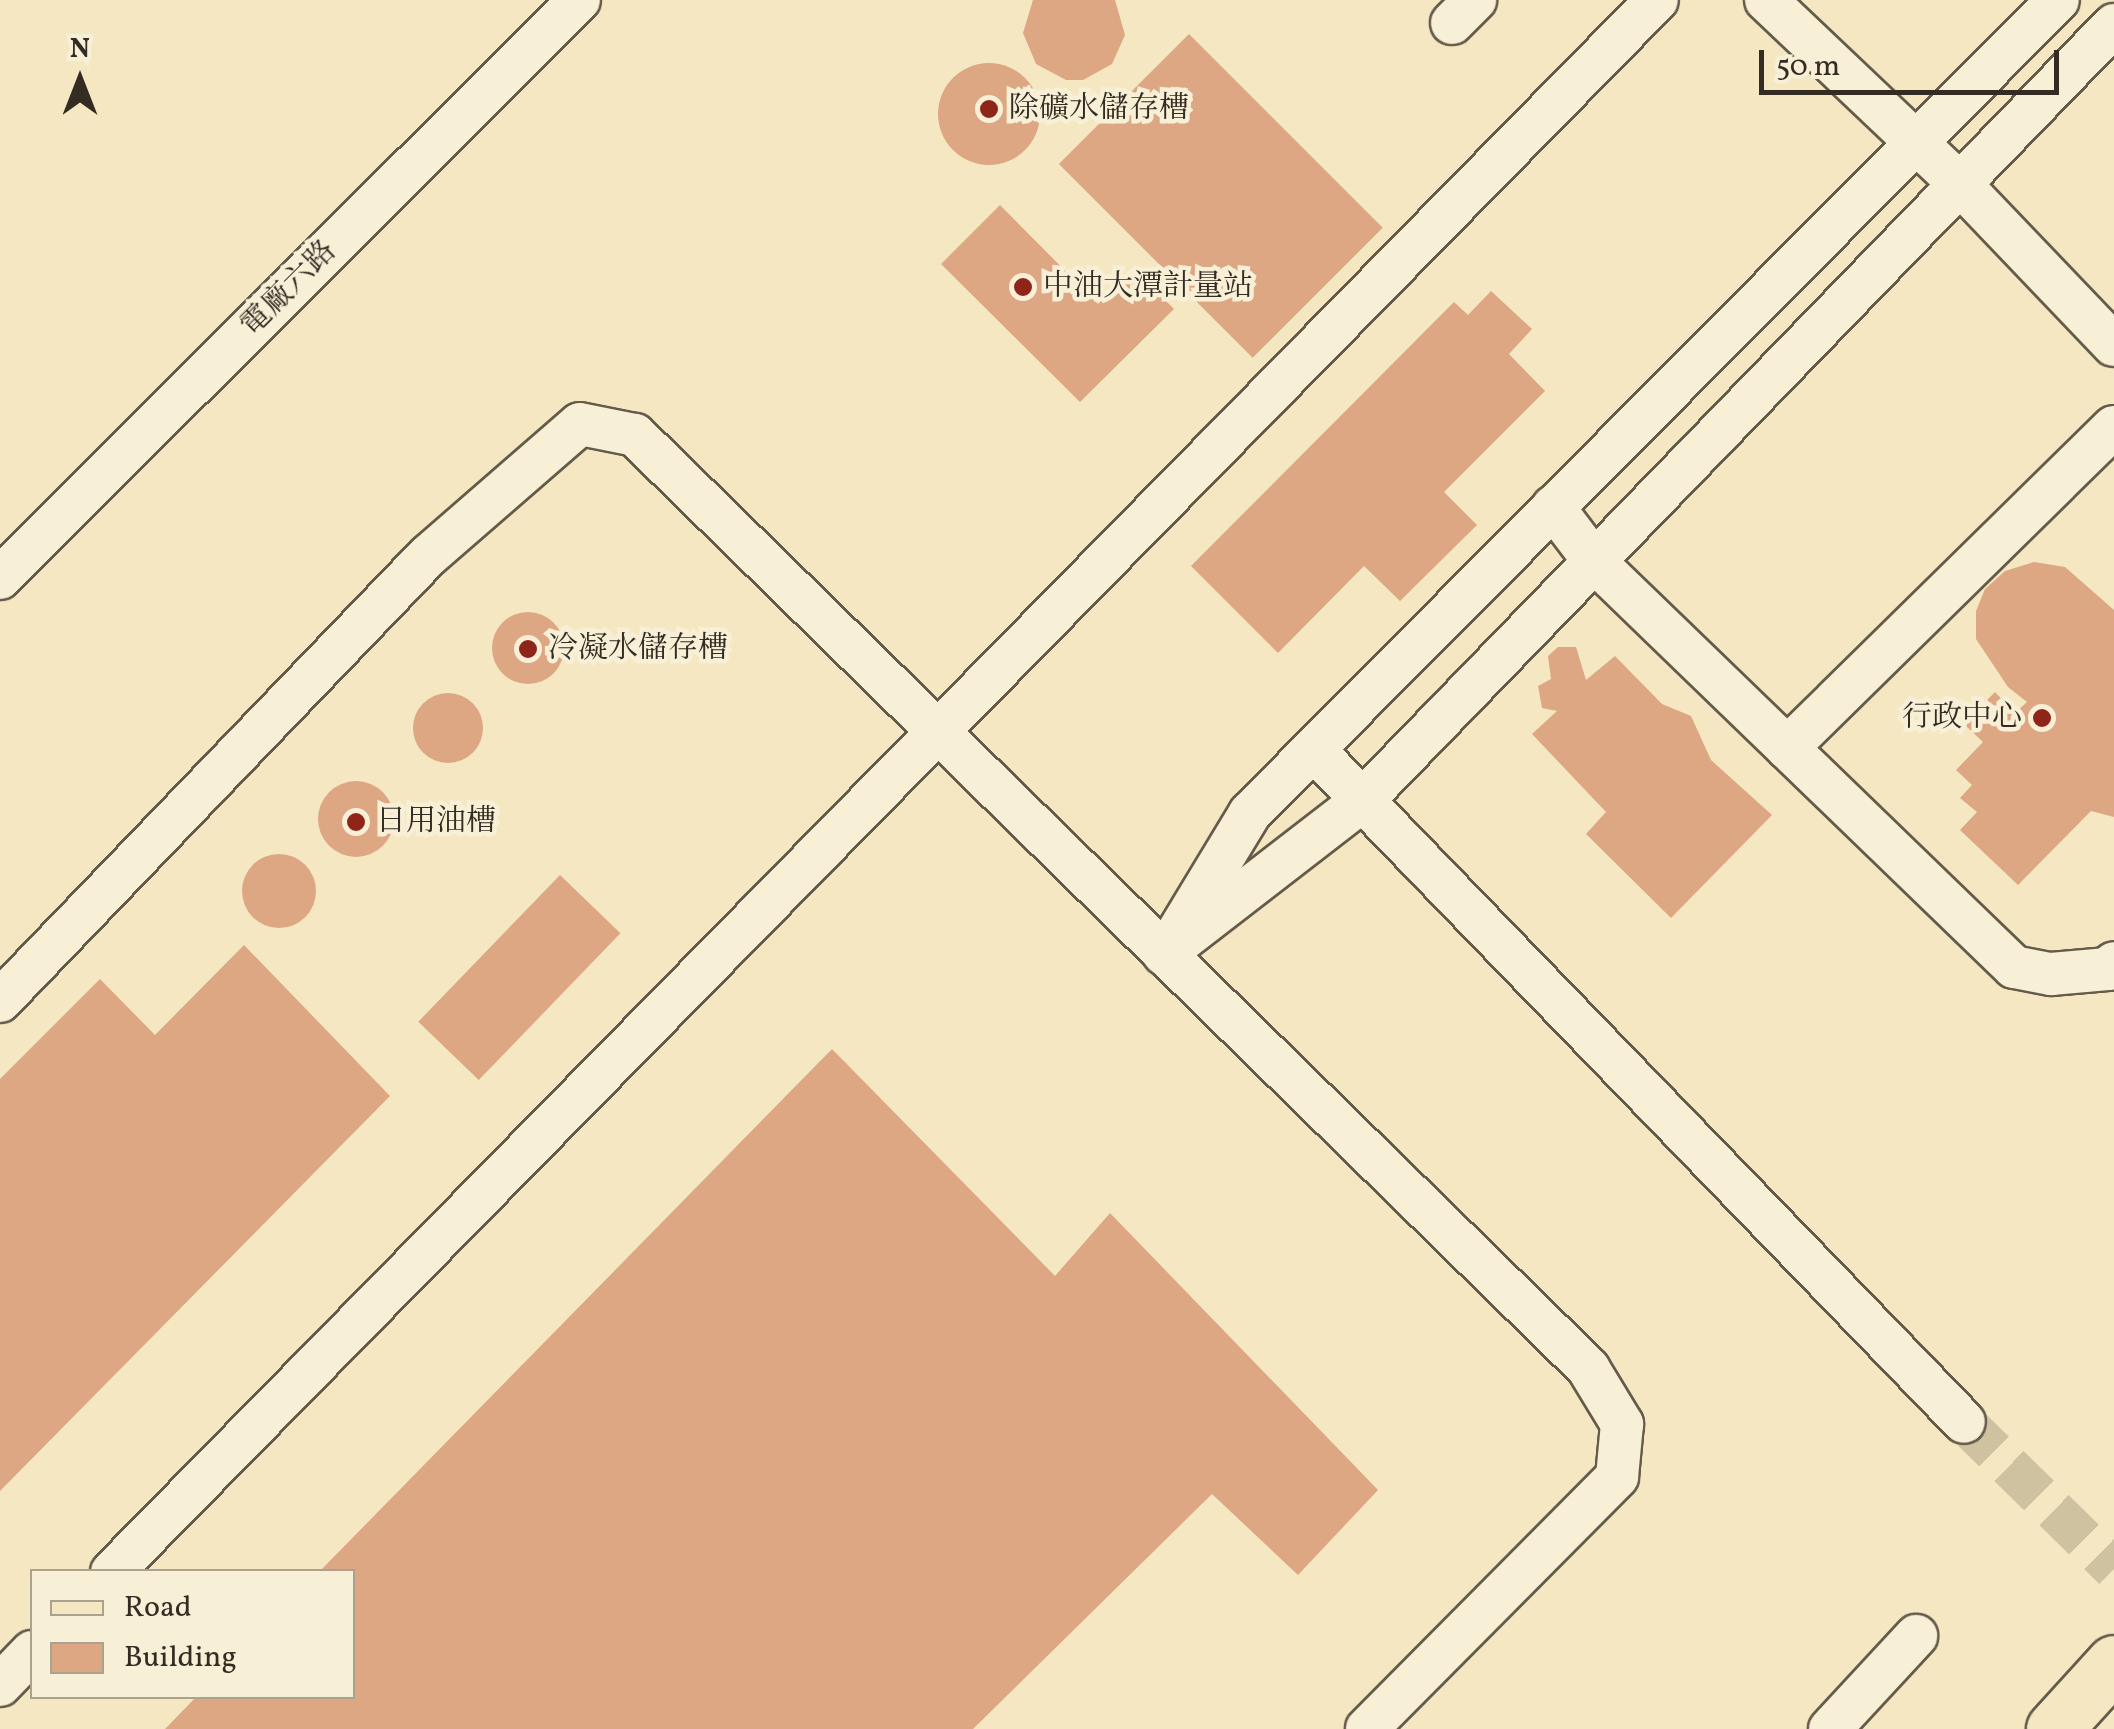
<!DOCTYPE html>
<html>
<head>
<meta charset="utf-8">
<style>
	body { margin:0 }
	#map { position:relative; width:2114px; height:1729px; overflow:hidden; background:#f5e7c1; font-family:Vollkorn,"Noto Serif TC",serif }
	div>[style] { position:absolute }
	[style*='--x'] { left:calc(var(--x)*1px); top:calc(var(--y)*1px); width:calc(var(--w)*1px); rotate:calc(var(--a)*1deg) }
	.building>* { inset:0; background:#dda784; transform-origin:0 0 }
	.round { border-radius:50% }
	.minor-tunnel>* { height:42px; margin-top:-21px; transform-origin:0; background:repeating-linear-gradient(90deg,#cec2a1 0 42px,transparent 0 63px) }
	.roads { filter:drop-shadow(2px 0 #645b4a) drop-shadow(-2px 0 #645b4a) drop-shadow(0 2px #645b4a) drop-shadow(0 -2px #645b4a) }
	.minor>* { height:42px; margin:-21px; padding:0 21px; transform-origin:21px; border-radius:21px; background:#f8efd7 }
	.major>* { height:55px; margin:-27.5px; padding:0 27.5px; transform-origin:27.5px; border-radius:27.5px; background:#f5e7c1 }
	.dots>* { width:28px; height:28px; translate:-50% -50%; box-sizing:border-box; border:5px solid #f8efd7; border-radius:50% }
	span { translate:-50% -50%; white-space:nowrap; text-align:center; line-height:1.15; -webkit-text-stroke:9px #f8efd7; paint-order:stroke }
	.poi-label { font-size:30px; color:#342c23 }
	.left { translate:0 -50%; text-align:left }
	.right { translate:-100% -50%; text-align:right }
	.street-label { font-size:30px; color:#342c23 }
	.legend { position:absolute; left:30px; top:1569px; width:325px; height:130px; box-sizing:border-box; background:#f8efd7; border:2px solid #aaa18f; margin:0; padding:12px 18px; list-style:none; font-size:30px; color:#342c23 }
	.legend li { display:flex; align-items:center; gap:20px; height:50px }
	.legend b { width:50px; border:2px solid #aaa18f }
	.north { position:absolute; left:30px; top:30px; width:100px; height:100px; -webkit-text-stroke:8px #f8efd7; paint-order:stroke; rotate:0deg; font-size:28px; font-weight:700; line-height:40px; text-align:center; color:#342c23 }
	.north::after { content:''; display:block; margin:auto; width:35px; height:45px; background:#342c23; clip-path:polygon(50% 0,100% 100%,50% 72%,0 100%) }
	.scale { position:absolute; left:1759px; top:50px; width:300px; height:45px; box-sizing:border-box; border:5px solid #342c23; border-top:0; padding-left:12px; font-size:30px; line-height:35px; white-space:nowrap; color:#342c23; -webkit-text-stroke:8px #f8efd7; paint-order:stroke }
</style>
</head>
<body>
<div id="map">
	<div class="building">
		<div style="clip-path:polygon(1033px 0,1115px 0,1125px 35px,1112px 64px,1083px 80px,1066px 80px,1036px 64px,1023px 33px)"></div>
		<div style="left:1189px;top:34px;width:274px;height:184px;rotate:45deg"></div>
		<div class="round" style="left:938px;top:63px;width:102px;height:102px"></div>
		<div style="clip-path:polygon(1000px 205px,1098px 304px,1134px 269px,1174px 309px,1080px 402px,941px 264px)"></div>
		<div style="clip-path:polygon(1491px 291px,1532px 329px,1509px 354px,1545px 391px,1444px 492px,1477px 525px,1400px 601px,1364px 566px,1278px 653px,1191px 566px,1454px 302px,1468px 315px)"></div>
		<div style="clip-path:polygon(2034px 562px,2065px 567px,2114px 610px,2114px 817px,2091px 811px,2018px 885px,1960px 830px,1977px 812px,1960px 798px,1972px 785px,1956px 770px,1983px 742px,1964px 724px,1995px 692px,2015px 713px,2027px 702px,2008px 687px,1976px 639px,1976px 611px,1985px 589px,2005px 571px)"></div>
		<div class="round" style="left:492px;top:612px;width:72px;height:72px"></div>
		<div style="clip-path:polygon(1558px 647px,1576px 647px,1586px 680px,1615px 656px,1662px 704px,1691px 716px,1711px 760px,1772px 815px,1671px 918px,1586px 834px,1606px 812px,1532px 734px,1557px 711px,1542px 708px,1538px 686px,1551px 679px,1548px 656px)"></div>
		<div class="round" style="left:413px;top:693px;width:70px;height:70px"></div>
		<div class="round" style="left:318px;top:781px;width:76px;height:76px"></div>
		<div class="round" style="left:242px;top:854px;width:74px;height:74px"></div>
		<div style="left:560px;top:875px;width:84px;height:204px;rotate:44deg"></div>
		<div style="clip-path:polygon(244px 945px,390px 1096px,0 1491px,0 1079px,100px 979px,155px 1035px)"></div>
		<div style="clip-path:polygon(832px 1049px,1055px 1276px,1110px 1213px,1378px 1490px,1298px 1575px,1212px 1494px,973px 1729px,165px 1729px,197px 1696px,352px 1696px,352px 1572px,319px 1572px)"></div>
	</div>
	<div class="minor-tunnel">
		<div style="--x:1964;--y:1422;--w:210;--a:44.4"></div>
	</div>
	<div class="roads">
		<div class="minor">
			<div style="--x:1766;--y:0;--w:266;--a:43.5"></div>
			<div style="--x:1959;--y:183;--w:224;--a:46.3"></div>
			<div style="--x:1452;--y:23;--w:33;--a:-45"></div>
			<div style="--x:1553;--y:507;--w:68;--a:52.8"></div>
			<div style="--x:1594;--y:561;--w:584;--a:44.03"></div>
			<div style="--x:2014;--y:967;--w:38;--a:11"></div>
			<div style="--x:2051;--y:974;--w:57;--a:-5"></div>
			<div style="--x:2108;--y:969;--w:8;--a:-45"></div>
			<div style="--x:0;--y:578;--w:818;--a:-44.95"></div>
			<div style="--x:1787;--y:748;--w:458;--a:-44.5"></div>
			<div style="--x:1313;--y:749;--w:936;--a:45.95"></div>
			<div style="--x:1178;--y:932;--w:139;--a:-58.8"></div>
			<div style="--x:1250;--y:813;--w:1146;--a:-45.18"></div>
			<div style="--x:1164;--y:954;--w:249;--a:-37.7"></div>
			<div style="--x:1361;--y:802;--w:1082;--a:-45.9"></div>
			<div style="--x:0;--y:1001;--w:617;--a:-46.12"></div>
			<div style="--x:428;--y:556;--w:201;--a:-41"></div>
			<div style="--x:580;--y:424;--w:56;--a:11.3"></div>
			<div style="--x:635;--y:435;--w:1334;--a:44.39"></div>
			<div style="--x:1588;--y:1368;--w:66;--a:58.7"></div>
			<div style="--x:1622;--y:1424;--w:53;--a:95.4"></div>
			<div style="--x:1617;--y:1477;--w:355;--a:134.8"></div>
			<div style="--x:112;--y:1572;--w:2204;--a:-45.5"></div>
			<div style="--x:0;--y:1685;--w:46;--a:-45.9"></div>
			<div style="--x:1830;--y:1729;--w:127;--a:-47.2"></div>
		</div>
		<div class="major">
			<div style="--x:2054;--y:1729;--w:89;--a:-47.7"></div>
		</div>
	</div>
	<div class="dots">
		<div style="left:989px;top:109px;background:#8f2418"></div>
		<div style="left:1023px;top:287px;background:#8f2418"></div>
		<div style="left:528px;top:649px;background:#8f2418"></div>
		<div style="left:2042px;top:718px;background:#8f2418"></div>
		<div style="left:356px;top:822px;background:#8f2418"></div>
	</div>
	<div class="poi-label">
		<span class="left" style="left:1009px;top:109px">除礦水儲存槽</span>
		<span class="left" style="left:1043px;top:287px">中油大潭計量站</span>
		<span class="left" style="left:548px;top:649px">冷凝水儲存槽</span>
		<span class="right" style="left:2022px;top:718px">行政中心</span>
		<span class="left" style="left:376px;top:822px">日用油槽</span>
	</div>
	<div class="street-label">
		<span style="left:289px;top:289px;rotate:-45deg">電廠六路</span>
	</div>
	<ul class="legend">
	<li><b style="height:12px;background:#f5e7c1"></b>Road</li>
	<li><b style="height:28px;background:#dda784"></b>Building</li>
	</ul>
	<div class="north">N</div>
	<div class="scale">50 m</div>
</div>
</body>
</html>
